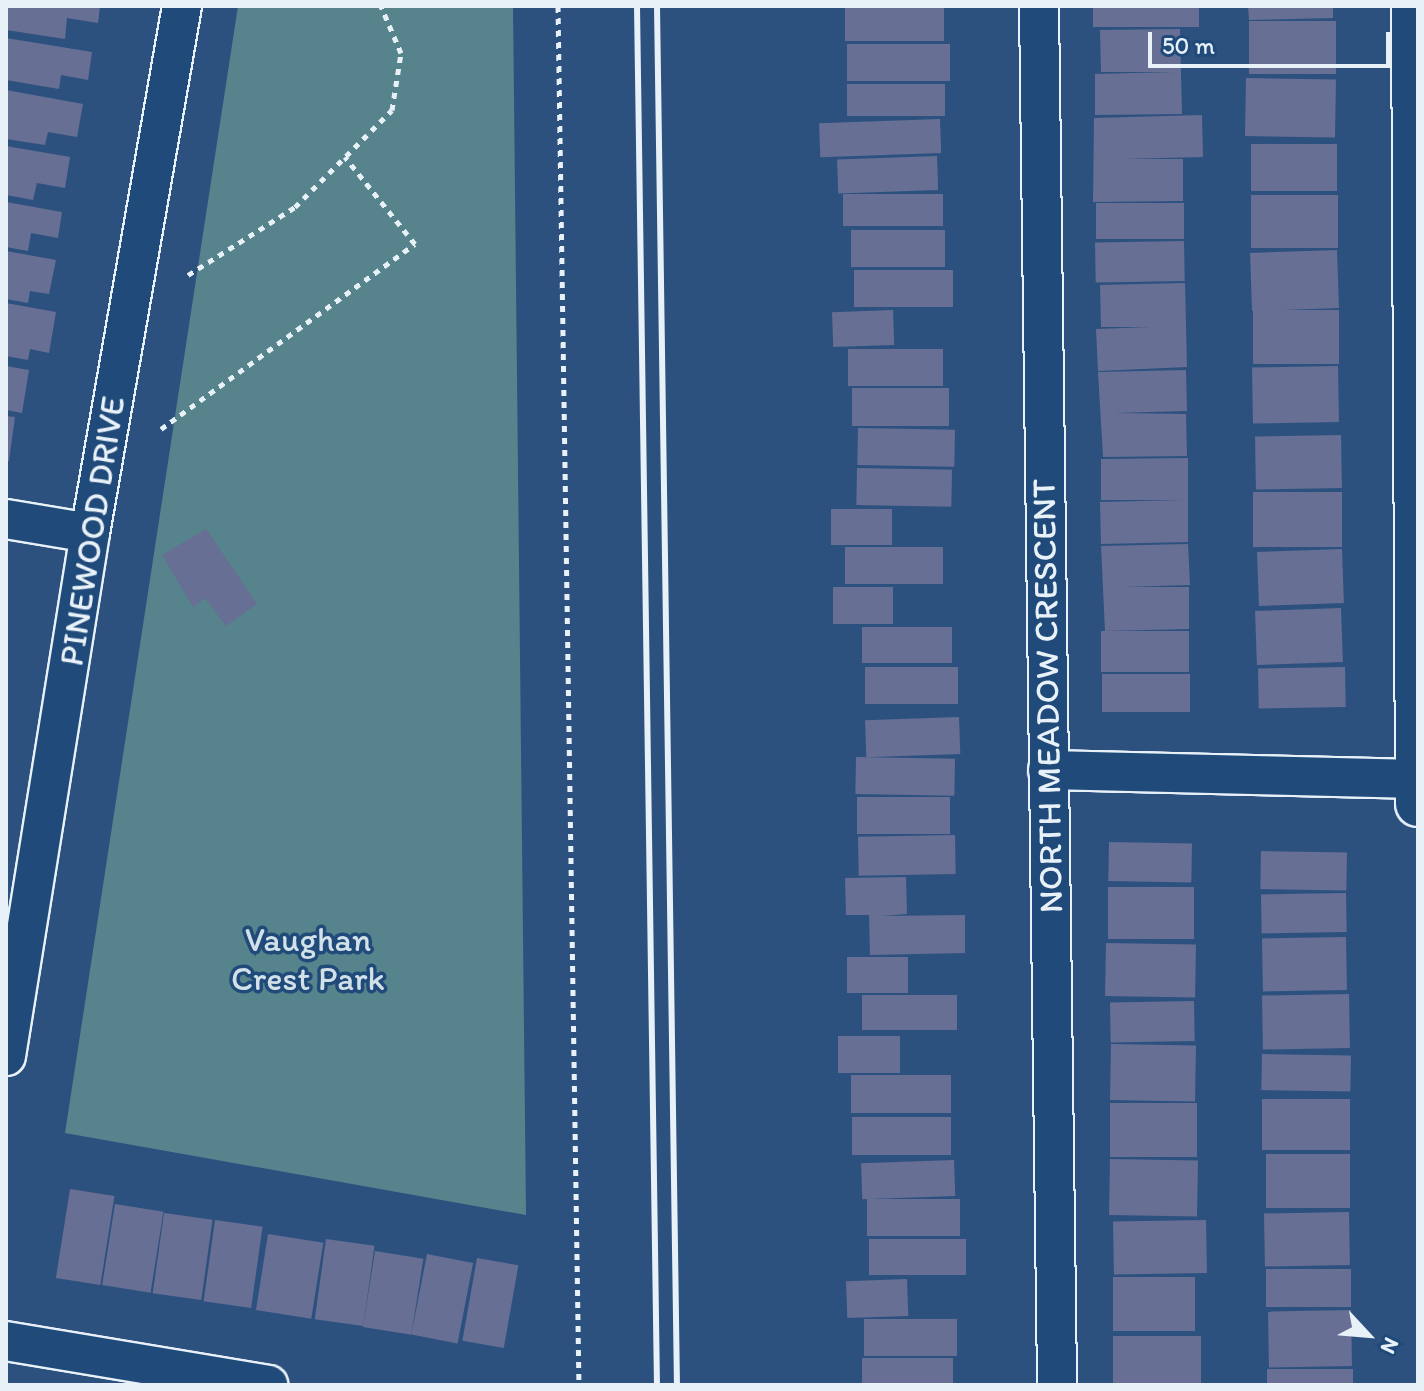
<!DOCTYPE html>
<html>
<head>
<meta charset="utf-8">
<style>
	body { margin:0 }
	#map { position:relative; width:1424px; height:1391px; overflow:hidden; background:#2d517f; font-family:Itim,sans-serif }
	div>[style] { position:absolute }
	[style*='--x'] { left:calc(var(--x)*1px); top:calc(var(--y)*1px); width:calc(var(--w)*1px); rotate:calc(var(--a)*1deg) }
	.green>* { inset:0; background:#57838c }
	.building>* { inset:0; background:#676f94; transform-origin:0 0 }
	.path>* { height:5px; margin-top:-2.5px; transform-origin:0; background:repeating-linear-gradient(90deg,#e8f1f8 0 6px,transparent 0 12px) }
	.roads { filter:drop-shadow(2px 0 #e8f1f8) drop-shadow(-2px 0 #e8f1f8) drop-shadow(0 2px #e8f1f8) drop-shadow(0 -2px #e8f1f8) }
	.street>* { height:38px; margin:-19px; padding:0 19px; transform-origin:19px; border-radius:19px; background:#1f4a7a }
	.secondary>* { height:44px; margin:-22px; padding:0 22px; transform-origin:22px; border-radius:22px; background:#1f4a7a }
	.rail>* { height:6px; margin:-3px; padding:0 3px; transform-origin:3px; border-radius:3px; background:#e8f1f8 }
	span { translate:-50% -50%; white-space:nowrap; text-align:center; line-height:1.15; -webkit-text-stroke:7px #1f4a7a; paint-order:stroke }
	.street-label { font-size:34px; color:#e8f1f8 }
	.park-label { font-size:34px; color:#d2e0e8 }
	.frame { position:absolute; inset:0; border:8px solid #e8f1f8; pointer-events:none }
	.north { position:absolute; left:1328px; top:1295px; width:80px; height:80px; -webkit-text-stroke:6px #1f4a7a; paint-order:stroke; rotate:116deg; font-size:22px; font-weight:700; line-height:32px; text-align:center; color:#e8f1f8 }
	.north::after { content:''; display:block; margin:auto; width:28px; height:36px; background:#e8f1f8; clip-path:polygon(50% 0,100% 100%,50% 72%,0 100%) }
	.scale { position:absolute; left:1148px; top:32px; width:242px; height:36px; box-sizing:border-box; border:4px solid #e8f1f8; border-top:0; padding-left:10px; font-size:24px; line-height:28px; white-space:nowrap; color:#e8f1f8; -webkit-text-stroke:6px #1f4a7a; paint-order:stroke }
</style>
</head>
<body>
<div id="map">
	<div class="green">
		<div style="clip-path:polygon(238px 6px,513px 6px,526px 1215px,65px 1133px)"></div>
	</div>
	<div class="building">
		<div style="clip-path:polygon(6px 6px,100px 6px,98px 23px,67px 18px,65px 39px,6px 30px)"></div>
		<div style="left:845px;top:6px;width:99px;height:35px"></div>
		<div style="left:1093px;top:6px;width:106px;height:21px"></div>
		<div style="clip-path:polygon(1248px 6px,1333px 6px,1333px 18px,1249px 20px)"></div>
		<div style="left:1336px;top:21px;width:53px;height:87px;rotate:90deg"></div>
		<div style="clip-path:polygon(1180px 29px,1182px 114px,1095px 115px,1095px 74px,1174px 72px,1101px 72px,1100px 30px)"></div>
		<div style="clip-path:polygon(6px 38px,92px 52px,88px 80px,61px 75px,59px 89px,6px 80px)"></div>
		<div style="left:847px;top:44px;width:103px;height:37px"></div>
		<div style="left:1246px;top:78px;width:90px;height:58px;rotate:1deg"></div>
		<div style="left:847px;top:84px;width:98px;height:32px"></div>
		<div style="clip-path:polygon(6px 90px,83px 104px,77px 137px,48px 132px,45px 145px,6px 139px)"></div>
		<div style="clip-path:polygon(1202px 115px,1203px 157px,1124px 159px,1183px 159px,1183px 201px,1093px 202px,1094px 118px)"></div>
		<div style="left:940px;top:119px;width:34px;height:121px;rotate:88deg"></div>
		<div style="left:1337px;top:144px;width:47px;height:86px;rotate:90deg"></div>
		<div style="clip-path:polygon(6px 146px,70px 157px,65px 188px,37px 183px,33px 200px,6px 195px)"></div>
		<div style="left:937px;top:156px;width:34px;height:100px;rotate:88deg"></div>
		<div style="left:843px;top:194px;width:100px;height:32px"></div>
		<div style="left:1338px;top:195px;width:53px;height:87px;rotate:90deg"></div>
		<div style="clip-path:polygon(6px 202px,62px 212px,58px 238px,31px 233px,28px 251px,6px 247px)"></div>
		<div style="left:1184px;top:203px;width:36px;height:88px;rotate:90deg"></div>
		<div style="left:851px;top:230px;width:94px;height:37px"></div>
		<div style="left:1184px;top:241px;width:40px;height:89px;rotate:89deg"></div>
		<div style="left:1337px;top:250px;width:58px;height:87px;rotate:88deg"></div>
		<div style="clip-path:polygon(6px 251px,56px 260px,49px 294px,30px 291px,28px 303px,6px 299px)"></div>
		<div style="left:854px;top:270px;width:99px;height:37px"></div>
		<div style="clip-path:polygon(1185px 283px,1187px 367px,1098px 371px,1096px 329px,1150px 327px,1101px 327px,1100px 285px)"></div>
		<div style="clip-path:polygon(6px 303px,56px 312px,49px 353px,30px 349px,28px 360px,6px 356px)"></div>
		<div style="left:893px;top:310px;width:35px;height:61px;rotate:88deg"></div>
		<div style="left:1339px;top:310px;width:54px;height:86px;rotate:90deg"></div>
		<div style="left:848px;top:349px;width:95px;height:37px"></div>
		<div style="clip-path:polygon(6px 366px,29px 370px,22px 413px,6px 410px)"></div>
		<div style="left:1338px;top:366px;width:56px;height:86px;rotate:89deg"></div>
		<div style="clip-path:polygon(1186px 370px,1187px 411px,1115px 413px,1186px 414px,1187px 456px,1103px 457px,1098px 372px)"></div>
		<div style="left:852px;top:388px;width:97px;height:38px"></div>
		<div style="clip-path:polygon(6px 416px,15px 417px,9px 461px,6px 461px)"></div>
		<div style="left:858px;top:428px;width:97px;height:37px;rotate:1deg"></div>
		<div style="left:1341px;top:435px;width:53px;height:86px;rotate:89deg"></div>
		<div style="clip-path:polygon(1188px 458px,1188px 542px,1101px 544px,1100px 502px,1183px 500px,1101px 500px,1101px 459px)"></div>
		<div style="left:857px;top:468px;width:95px;height:37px;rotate:1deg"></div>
		<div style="left:1253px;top:492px;width:89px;height:55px"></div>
		<div style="left:831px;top:509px;width:61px;height:36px"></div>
		<div style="clip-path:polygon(206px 529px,257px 604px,226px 626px,205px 598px,193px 607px,162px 555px)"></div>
		<div style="clip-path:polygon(1188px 544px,1190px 585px,1124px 587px,1189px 587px,1189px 629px,1105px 631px,1101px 546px)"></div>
		<div style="left:943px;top:547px;width:37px;height:98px;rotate:90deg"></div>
		<div style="left:1342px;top:549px;width:54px;height:85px;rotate:88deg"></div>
		<div style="left:893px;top:587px;width:37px;height:60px;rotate:90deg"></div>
		<div style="left:1341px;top:608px;width:54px;height:86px;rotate:88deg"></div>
		<div style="left:952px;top:627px;width:36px;height:90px;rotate:90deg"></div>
		<div style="left:1189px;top:631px;width:41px;height:88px;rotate:90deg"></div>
		<div style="left:865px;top:667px;width:93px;height:37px"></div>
		<div style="left:1345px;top:667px;width:40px;height:87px;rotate:89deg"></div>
		<div style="left:1190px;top:674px;width:38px;height:88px;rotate:90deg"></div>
		<div style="left:959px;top:717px;width:37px;height:94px;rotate:88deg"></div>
		<div style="left:856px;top:757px;width:99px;height:37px;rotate:1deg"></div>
		<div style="left:857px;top:797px;width:93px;height:37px"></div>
		<div style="left:955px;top:835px;width:39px;height:97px;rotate:89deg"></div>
		<div style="left:1109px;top:842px;width:83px;height:39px;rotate:1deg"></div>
		<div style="left:1261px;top:851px;width:86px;height:38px;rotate:1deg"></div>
		<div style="clip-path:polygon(906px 877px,907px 914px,882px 916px,965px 915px,965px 953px,870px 955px,869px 915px,846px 915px,845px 878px)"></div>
		<div style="left:1108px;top:887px;width:86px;height:52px"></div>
		<div style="left:1346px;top:893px;width:39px;height:85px;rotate:89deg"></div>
		<div style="left:1346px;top:937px;width:53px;height:84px;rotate:89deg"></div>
		<div style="left:1106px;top:943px;width:90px;height:53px;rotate:1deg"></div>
		<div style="left:908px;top:957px;width:36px;height:61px;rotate:90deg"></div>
		<div style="left:1349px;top:994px;width:54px;height:87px;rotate:89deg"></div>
		<div style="left:957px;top:995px;width:35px;height:95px;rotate:90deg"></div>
		<div style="left:1194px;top:1001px;width:40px;height:84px;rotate:89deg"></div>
		<div style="left:900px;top:1036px;width:37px;height:62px;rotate:90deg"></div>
		<div style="left:1111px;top:1044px;width:85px;height:56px;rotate:1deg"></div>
		<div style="left:1262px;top:1054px;width:89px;height:36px;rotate:1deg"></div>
		<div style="left:851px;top:1075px;width:100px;height:38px"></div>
		<div style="left:1262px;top:1099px;width:88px;height:51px"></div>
		<div style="left:1110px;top:1103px;width:87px;height:54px"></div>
		<div style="left:951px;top:1117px;width:38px;height:99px;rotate:90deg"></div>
		<div style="left:1266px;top:1154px;width:84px;height:54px"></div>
		<div style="left:1110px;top:1159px;width:88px;height:56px;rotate:1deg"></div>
		<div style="left:954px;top:1160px;width:36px;height:93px;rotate:88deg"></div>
		<div style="left:70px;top:1189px;width:45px;height:90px;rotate:9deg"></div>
		<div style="left:960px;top:1199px;width:37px;height:93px;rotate:90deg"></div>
		<div style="left:115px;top:1204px;width:49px;height:82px;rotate:9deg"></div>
		<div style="left:1349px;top:1212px;width:53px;height:85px;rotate:89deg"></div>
		<div style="left:164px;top:1213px;width:49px;height:81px;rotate:8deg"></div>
		<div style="left:215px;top:1220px;width:48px;height:82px;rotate:8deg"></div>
		<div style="left:1206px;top:1220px;width:53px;height:93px;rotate:89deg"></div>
		<div style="left:268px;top:1234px;width:56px;height:77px;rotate:9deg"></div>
		<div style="left:326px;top:1239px;width:49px;height:81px;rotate:8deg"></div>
		<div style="left:966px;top:1239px;width:36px;height:97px;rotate:90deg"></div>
		<div style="left:375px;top:1251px;width:49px;height:77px;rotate:9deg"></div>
		<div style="left:427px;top:1254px;width:47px;height:82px;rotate:11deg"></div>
		<div style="left:477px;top:1258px;width:42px;height:84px;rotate:10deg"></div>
		<div style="left:1351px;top:1269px;width:38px;height:85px;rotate:90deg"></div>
		<div style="left:1113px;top:1277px;width:82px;height:54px"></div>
		<div style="left:907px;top:1279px;width:37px;height:61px;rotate:88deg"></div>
		<div style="left:1351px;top:1310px;width:56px;height:83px;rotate:89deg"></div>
		<div style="left:864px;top:1319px;width:93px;height:37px"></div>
		<div style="left:1113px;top:1336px;width:88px;height:49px"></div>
		<div style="left:953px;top:1358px;width:27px;height:91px;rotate:90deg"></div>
		<div style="left:1353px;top:1369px;width:16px;height:86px;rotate:90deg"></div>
	</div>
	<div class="path">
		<div style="--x:558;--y:6;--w:1379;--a:89.13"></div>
		<div style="--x:188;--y:275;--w:127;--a:-32.4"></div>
		<div style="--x:295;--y:207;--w:137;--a:-45"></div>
		<div style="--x:392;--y:110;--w:58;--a:-81"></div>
		<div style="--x:401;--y:53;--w:51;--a:-113.1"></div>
		<div style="--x:161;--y:429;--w:314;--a:-36.1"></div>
		<div style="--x:415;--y:244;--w:112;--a:-128.8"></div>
	</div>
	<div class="roads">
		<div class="street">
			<div style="--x:1039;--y:6;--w:1379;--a:89.25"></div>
			<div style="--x:6;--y:519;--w:85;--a:9.5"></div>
			<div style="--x:1048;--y:770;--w:370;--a:1.4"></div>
			<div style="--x:6;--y:1056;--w:530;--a:-80.88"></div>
			<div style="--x:90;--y:533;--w:535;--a:-80.1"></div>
			<div style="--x:6;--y:1341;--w:266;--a:9.5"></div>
		</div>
		<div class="secondary">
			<div style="--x:1414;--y:6;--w:798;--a:89.71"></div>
		</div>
	</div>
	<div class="rail">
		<div style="--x:637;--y:6;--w:1379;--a:89.17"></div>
		<div style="--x:657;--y:6;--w:1379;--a:89.17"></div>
	</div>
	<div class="street-label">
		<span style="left:92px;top:531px;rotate:-81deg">PINEWOOD DRIVE</span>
		<span style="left:1047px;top:696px;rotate:-91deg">NORTH MEADOW CRESCENT</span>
	</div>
	<div class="park-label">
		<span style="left:308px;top:959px">Vaughan<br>Crest Park</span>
	</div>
	<div class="frame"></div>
	<div class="north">N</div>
	<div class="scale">50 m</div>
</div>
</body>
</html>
